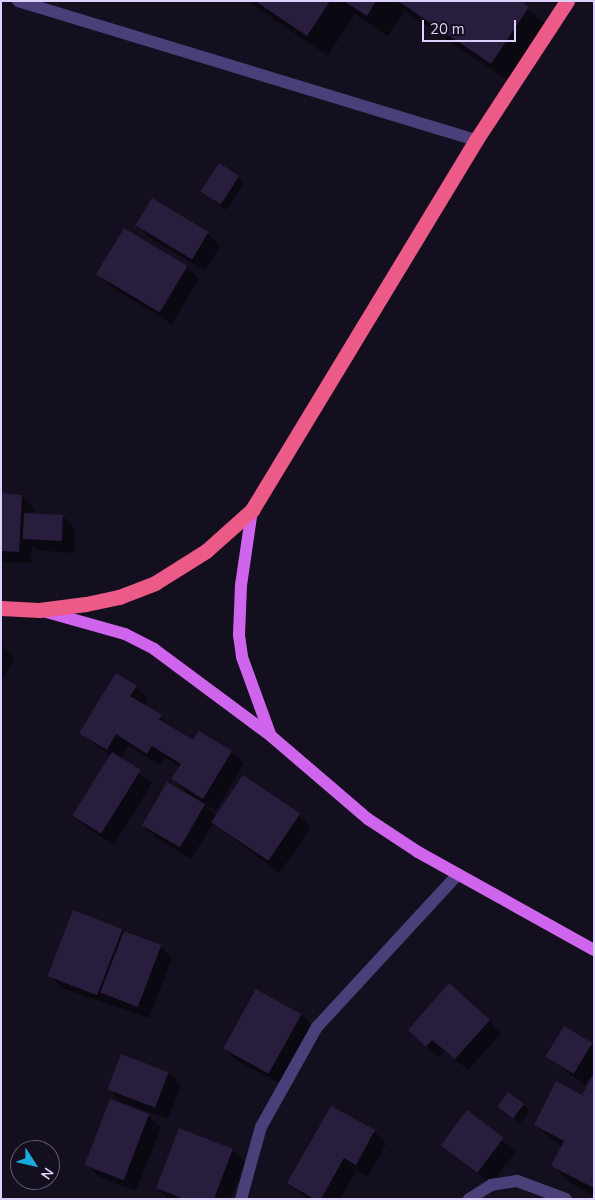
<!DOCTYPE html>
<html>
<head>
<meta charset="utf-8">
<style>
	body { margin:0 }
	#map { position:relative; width:595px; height:1200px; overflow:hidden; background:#140f1e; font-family:"Nunito Sans",sans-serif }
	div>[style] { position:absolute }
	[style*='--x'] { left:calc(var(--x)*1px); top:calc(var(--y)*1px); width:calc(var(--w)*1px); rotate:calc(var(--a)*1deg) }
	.shadow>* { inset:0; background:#0007; transform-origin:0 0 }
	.building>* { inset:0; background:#291d3d; transform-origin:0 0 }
	.minor>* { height:12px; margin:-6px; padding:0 6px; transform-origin:6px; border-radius:6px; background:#4a3f78 }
	.major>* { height:12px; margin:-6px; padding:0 6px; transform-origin:6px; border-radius:6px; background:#d065ed }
	.highway>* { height:15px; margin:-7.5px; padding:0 7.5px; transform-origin:7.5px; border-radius:7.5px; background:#ec5a88 }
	span { translate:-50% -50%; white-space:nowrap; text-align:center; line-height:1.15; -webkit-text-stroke:5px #140f1e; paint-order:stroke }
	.frame { position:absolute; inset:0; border:2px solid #dcd1fa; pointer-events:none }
	.north { position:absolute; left:10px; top:1140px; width:50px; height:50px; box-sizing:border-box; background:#140f1e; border:1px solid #645d76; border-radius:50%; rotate:125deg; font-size:14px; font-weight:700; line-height:20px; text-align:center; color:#dcd1fa }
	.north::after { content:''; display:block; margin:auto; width:18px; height:22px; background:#1aaadd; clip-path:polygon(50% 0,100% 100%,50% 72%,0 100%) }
	.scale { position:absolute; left:422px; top:20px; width:94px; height:22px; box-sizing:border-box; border:2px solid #dcd1fa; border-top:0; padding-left:6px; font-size:15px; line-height:18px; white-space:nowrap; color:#dcd1fa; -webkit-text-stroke:4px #140f1e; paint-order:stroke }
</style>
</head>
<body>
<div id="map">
	<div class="shadow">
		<div style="clip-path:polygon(247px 1px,519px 1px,549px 28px,512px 83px,404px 11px,388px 36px,355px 14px,328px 56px)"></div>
		<div style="clip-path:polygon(238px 177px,244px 183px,226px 210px,201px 191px)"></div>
		<div style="clip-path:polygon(137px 225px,208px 233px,220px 246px,205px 271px,149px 237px)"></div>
		<div style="clip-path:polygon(187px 267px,199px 279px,172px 324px,110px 286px,98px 274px)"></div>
		<div style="clip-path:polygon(1px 495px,22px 496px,34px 508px,34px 515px,63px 516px,75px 529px,74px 553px,36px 550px,32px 546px,31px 563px,1px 562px)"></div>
		<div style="clip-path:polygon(1px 645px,15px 658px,3px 679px,1px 678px)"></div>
		<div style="clip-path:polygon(136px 687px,148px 699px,144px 705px,174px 728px,193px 741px,231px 752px,244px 764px,216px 810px,202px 803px,215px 816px,299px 815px,311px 828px,279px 873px,213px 823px,191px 859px,155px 837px,142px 825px,188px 795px,173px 779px,180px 767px,164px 757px,160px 765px,129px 746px,120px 759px,152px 783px,114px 845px,87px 828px,74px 816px,111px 756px,81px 733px)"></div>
		<div style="clip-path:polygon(122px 930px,160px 946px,172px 958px,149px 1018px,62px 988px,50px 975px)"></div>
		<div style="clip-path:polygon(256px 991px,302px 1015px,314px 1027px,283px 1085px,237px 1061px,225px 1048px)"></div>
		<div style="clip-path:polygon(489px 1021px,501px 1033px,468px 1070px,445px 1051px,439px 1058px,421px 1042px)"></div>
		<div style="clip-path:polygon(565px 1028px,594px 1047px,594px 1072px,585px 1085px,547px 1056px)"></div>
		<div style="clip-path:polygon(122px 1056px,169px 1073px,181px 1086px,168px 1119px,121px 1102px,109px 1089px)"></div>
		<div style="clip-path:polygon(594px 1076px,594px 1195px,570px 1183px,553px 1166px,562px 1147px,535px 1125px,583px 1097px)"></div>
		<div style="left:509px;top:1094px;width:27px;height:16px;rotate:39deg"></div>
		<div style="left:467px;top:1112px;width:63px;height:41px;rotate:39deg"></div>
		<div style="clip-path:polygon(148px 1115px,161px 1128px,136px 1191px,99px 1177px,87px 1165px)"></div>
		<div style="clip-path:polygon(374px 1131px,386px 1144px,368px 1177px,356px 1170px,340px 1199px,307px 1199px,289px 1183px)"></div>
		<div style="clip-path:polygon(232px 1150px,245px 1162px,230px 1199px,168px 1199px,158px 1188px)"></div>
	</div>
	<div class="building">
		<div style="clip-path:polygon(255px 1px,330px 1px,307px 36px)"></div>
		<div style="clip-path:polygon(344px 1px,376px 1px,367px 16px)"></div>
		<div style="clip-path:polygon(398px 1px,521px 1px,529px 7px,491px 64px)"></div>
		<div style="left:219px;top:163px;width:24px;height:34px;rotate:33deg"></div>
		<div style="left:152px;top:198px;width:66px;height:32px;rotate:31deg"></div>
		<div style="left:124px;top:228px;width:74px;height:54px;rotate:31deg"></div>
		<div style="clip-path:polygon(1px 493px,22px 495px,19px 552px,1px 551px)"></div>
		<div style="left:24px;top:513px;width:39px;height:26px;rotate:3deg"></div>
		<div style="clip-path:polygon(116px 673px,137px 686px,130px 696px,162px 715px,159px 719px,193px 740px,199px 731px,232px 751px,203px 799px,171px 779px,181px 764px,152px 746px,147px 754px,116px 734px,107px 750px,79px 733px)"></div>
		<div style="left:112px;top:752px;width:34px;height:75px;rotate:32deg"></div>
		<div style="left:243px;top:775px;width:69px;height:57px;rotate:34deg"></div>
		<div style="left:167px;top:782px;width:44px;height:50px;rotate:30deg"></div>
		<div style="left:73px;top:910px;width:53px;height:71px;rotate:21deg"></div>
		<div style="left:124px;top:931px;width:40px;height:66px;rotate:21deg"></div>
		<div style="clip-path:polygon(449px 983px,490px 1020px,455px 1059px,432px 1040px,426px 1047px,408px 1030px)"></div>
		<div style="left:256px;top:989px;width:52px;height:68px;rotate:29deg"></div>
		<div style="left:564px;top:1026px;width:33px;height:36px;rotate:31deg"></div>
		<div style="left:121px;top:1054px;width:51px;height:38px;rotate:21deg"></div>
		<div style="clip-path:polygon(594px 1073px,594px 1188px,551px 1166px,564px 1141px,534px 1125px,556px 1081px,582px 1095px)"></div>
		<div style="left:508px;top:1092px;width:20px;height:18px;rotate:37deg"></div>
		<div style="left:110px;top:1099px;width:42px;height:71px;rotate:21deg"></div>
		<div style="clip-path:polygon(331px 1106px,375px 1130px,356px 1165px,344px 1158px,321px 1199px,314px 1199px,287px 1183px)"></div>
		<div style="left:467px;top:1110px;width:46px;height:44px;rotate:37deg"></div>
		<div style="clip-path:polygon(179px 1128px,233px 1149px,214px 1199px,184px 1199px,156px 1188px)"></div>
	</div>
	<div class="minor">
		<div style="--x:18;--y:1;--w:479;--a:16.9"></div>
		<div style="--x:241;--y:1199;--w:75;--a:-74.5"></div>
		<div style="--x:261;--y:1127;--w:115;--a:-60.8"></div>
		<div style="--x:317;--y:1027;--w:208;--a:-47.3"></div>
		<div style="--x:469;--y:1199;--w:26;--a:-32"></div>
		<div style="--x:491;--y:1185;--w:26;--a:-9"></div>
		<div style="--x:517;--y:1181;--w:52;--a:20.2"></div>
	</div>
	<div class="major">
		<div style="--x:252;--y:510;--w:76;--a:98.3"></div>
		<div style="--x:241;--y:585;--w:50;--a:92.3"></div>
		<div style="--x:239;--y:635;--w:22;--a:82"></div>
		<div style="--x:242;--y:657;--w:82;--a:70"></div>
		<div style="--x:43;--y:611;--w:85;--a:15.7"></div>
		<div style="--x:125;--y:634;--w:33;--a:27"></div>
		<div style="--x:154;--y:649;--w:146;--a:36.6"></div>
		<div style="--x:271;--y:736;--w:128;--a:40.6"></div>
		<div style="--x:368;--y:819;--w:60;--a:33.4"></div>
		<div style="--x:418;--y:852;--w:201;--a:29.1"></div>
	</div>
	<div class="highway">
		<div style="--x:1;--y:608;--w:38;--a:3"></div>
		<div style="--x:39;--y:610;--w:47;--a:-7.3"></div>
		<div style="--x:86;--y:604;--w:34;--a:-12"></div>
		<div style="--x:119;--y:597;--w:39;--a:-21"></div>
		<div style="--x:155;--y:583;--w:60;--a:-32.1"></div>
		<div style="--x:206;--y:551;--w:62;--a:-41.7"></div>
		<div style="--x:252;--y:510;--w:433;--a:-58.8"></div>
		<div style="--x:476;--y:140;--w:166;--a:-56.8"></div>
	</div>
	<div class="frame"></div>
	<div class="north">N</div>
	<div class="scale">20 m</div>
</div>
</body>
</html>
